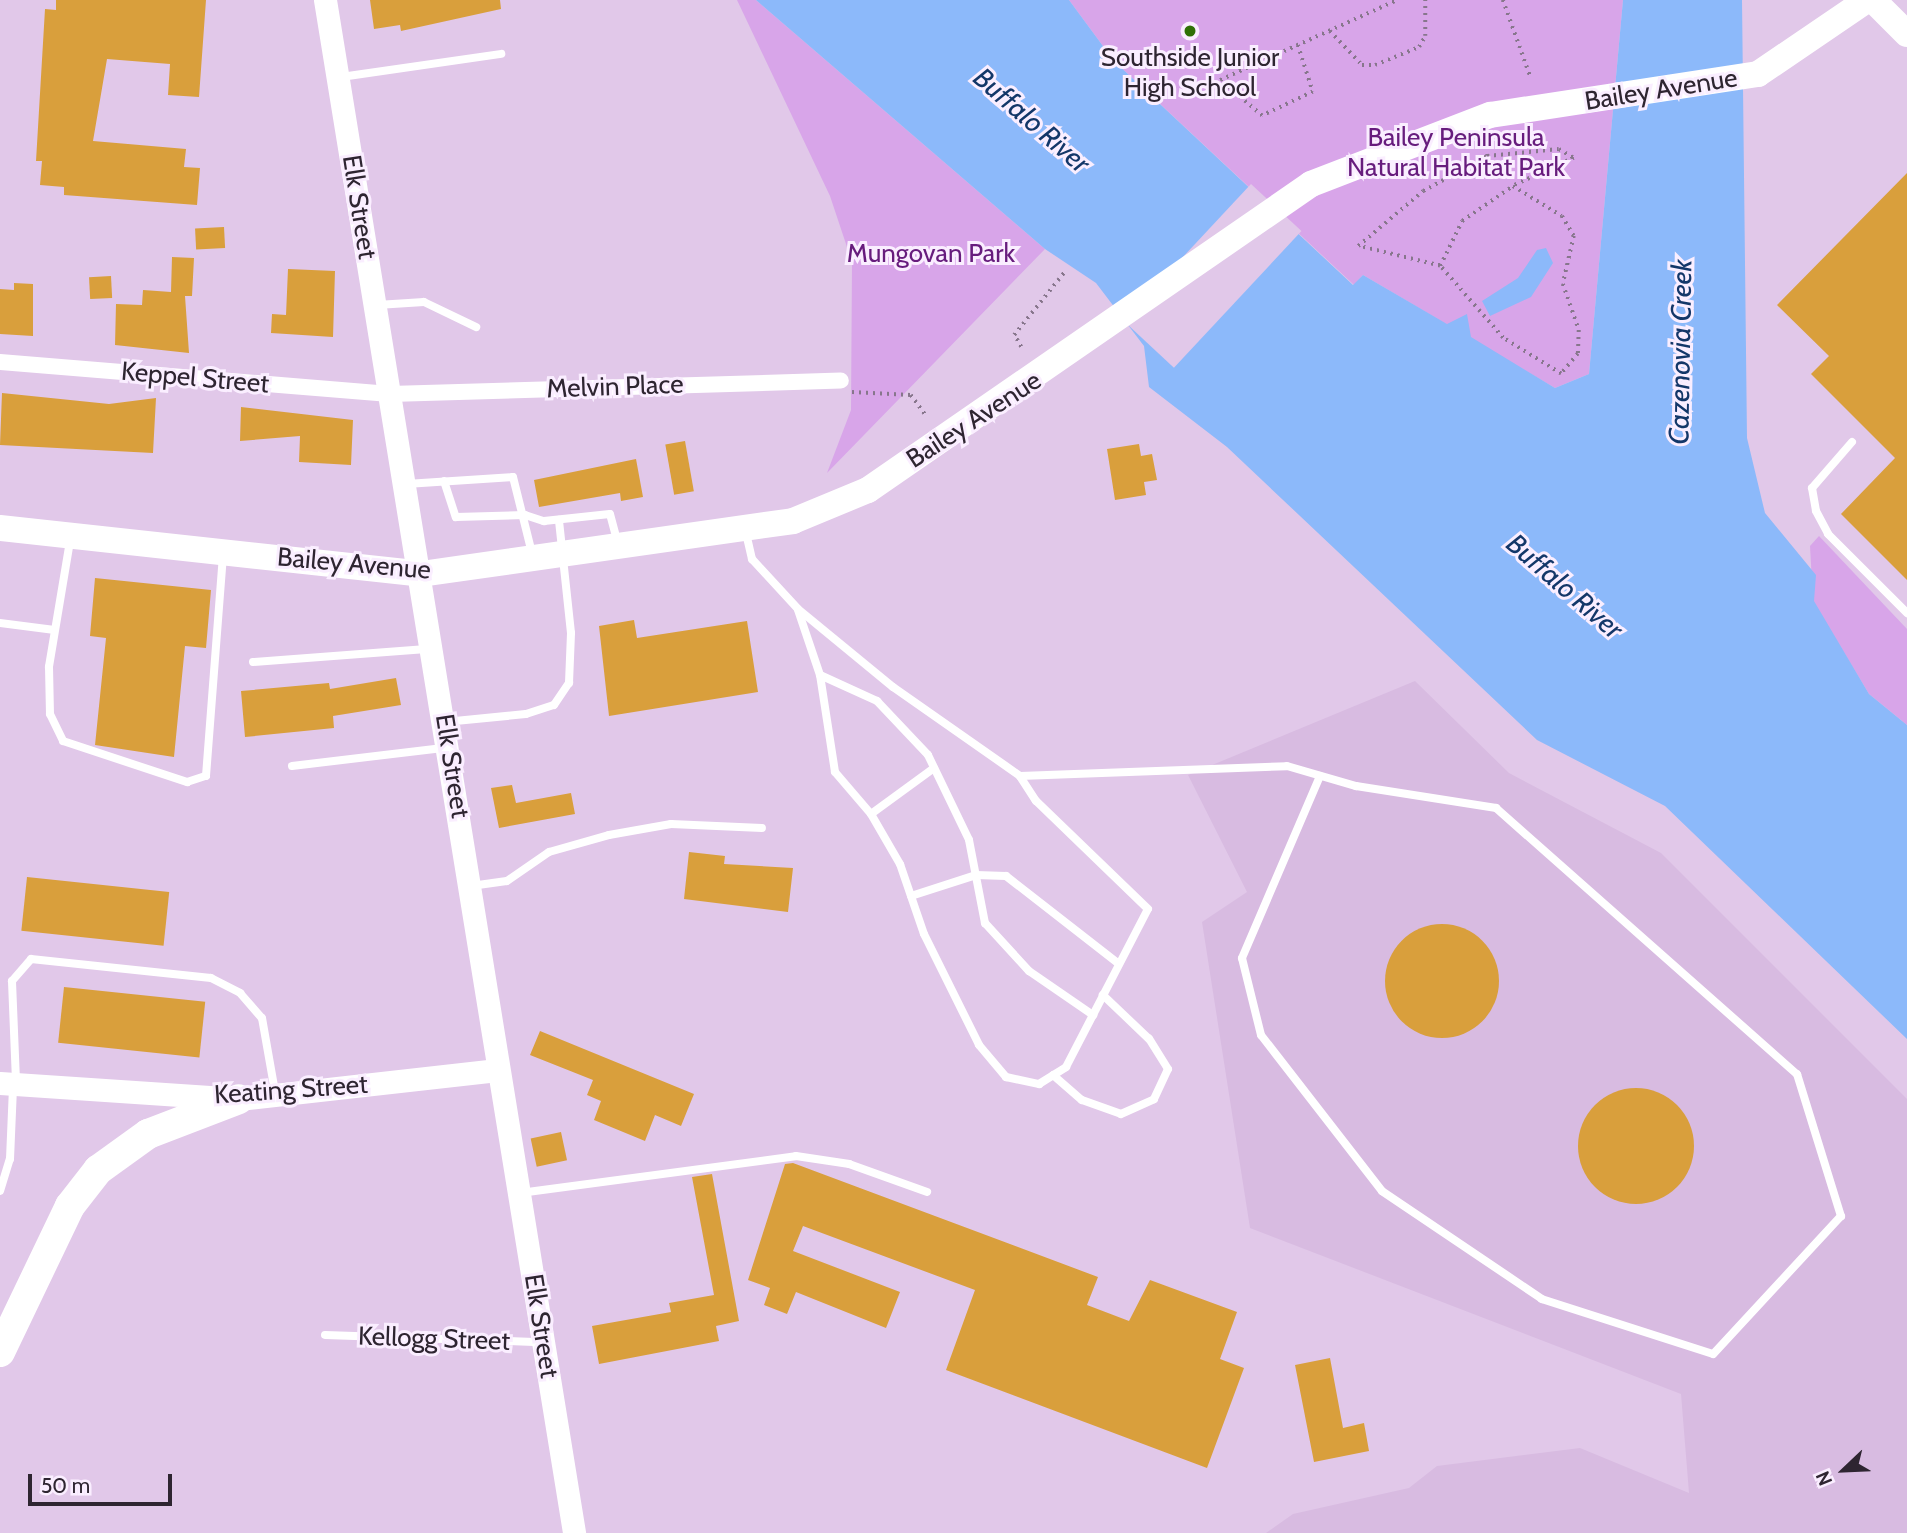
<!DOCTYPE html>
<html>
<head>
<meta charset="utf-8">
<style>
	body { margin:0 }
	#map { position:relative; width:1907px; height:1533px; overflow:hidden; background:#e1c8e9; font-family:Cabin,sans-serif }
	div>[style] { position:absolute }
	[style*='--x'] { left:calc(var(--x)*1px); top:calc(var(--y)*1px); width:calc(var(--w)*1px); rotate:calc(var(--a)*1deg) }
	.built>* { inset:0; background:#d8bbe1 }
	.green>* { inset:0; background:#d8a5e9 }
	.water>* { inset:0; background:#8cb9fa }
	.pier>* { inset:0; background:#e1c8e9; transform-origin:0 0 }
	.building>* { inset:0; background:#d99f3c; transform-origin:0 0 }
	.round { border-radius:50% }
	.path>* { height:3.5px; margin-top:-1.75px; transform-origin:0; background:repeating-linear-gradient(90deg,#87768c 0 2px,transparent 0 7px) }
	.lane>* { height:8px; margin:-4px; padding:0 4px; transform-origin:4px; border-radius:4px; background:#fff }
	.street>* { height:16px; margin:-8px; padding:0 8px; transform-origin:8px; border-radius:8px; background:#fff }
	.secondary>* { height:23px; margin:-11.5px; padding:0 11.5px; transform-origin:11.5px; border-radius:11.5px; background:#fff }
	.primary>* { height:26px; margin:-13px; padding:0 13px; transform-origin:13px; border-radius:13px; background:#fff }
	.highway>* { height:30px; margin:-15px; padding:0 15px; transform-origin:15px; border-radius:15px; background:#fff }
	.dots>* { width:19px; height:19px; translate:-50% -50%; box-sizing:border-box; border:4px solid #faeeff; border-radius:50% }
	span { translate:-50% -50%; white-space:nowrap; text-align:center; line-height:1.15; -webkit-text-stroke:6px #faeeff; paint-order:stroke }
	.poi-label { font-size:26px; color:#2e2531 }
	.street-label { font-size:26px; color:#2e2531 }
	.park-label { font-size:26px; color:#671c7d }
	.water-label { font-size:28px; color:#133769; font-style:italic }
	.north { position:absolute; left:1809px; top:1435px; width:70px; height:70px; -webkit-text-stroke:5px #faeeff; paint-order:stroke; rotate:247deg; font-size:19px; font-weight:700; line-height:28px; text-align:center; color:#2e2531 }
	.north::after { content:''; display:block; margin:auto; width:24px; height:32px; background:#2e2531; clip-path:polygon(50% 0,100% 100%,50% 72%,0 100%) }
	.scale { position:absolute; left:28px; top:1474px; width:144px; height:32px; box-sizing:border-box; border:4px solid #2e2531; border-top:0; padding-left:9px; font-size:21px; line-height:24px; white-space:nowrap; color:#2e2531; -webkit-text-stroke:5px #faeeff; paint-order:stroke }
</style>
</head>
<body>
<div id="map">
	<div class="built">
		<div style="clip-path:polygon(1415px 681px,1509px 773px,1661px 853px,1907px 1099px,1907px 1533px,1266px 1533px,1293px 1514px,1409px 1488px,1437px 1466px,1580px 1448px,1689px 1493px,1681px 1394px,1250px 1228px,1202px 922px,1247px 892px,1188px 775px)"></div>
	</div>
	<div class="green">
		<div style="clip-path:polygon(737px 0,756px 0,1045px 249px,827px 473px,851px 410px,852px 262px,830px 196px)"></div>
		<div style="clip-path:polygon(1069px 0,1623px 0,1589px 374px,1555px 388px,1363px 275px,1354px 285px,1114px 61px)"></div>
		<div style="clip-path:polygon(1819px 536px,1907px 629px,1907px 725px,1869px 694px,1813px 601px,1810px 546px)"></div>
	</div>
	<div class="water">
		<div style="clip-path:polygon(756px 0,1069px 0,1114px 61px,1353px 285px,1363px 275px,1447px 324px,1467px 314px,1471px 337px,1555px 388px,1589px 374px,1623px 0,1742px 0,1747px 438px,1765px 513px,1816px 575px,1814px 601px,1869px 694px,1907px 725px,1907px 1039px,1665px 806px,1537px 740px,1227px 447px,1149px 387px,1144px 346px,1096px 283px,1045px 249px)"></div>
		<div style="clip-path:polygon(1546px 248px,1553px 263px,1531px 297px,1490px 316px,1482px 301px,1518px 278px,1537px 250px)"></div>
	</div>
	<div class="pier">
		<div style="left:1251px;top:184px;width:69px;height:187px;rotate:43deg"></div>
	</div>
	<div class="building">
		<div style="clip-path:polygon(56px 0,206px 0,199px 97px,168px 95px,170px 64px,107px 59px,93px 141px,186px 149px,184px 167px,200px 168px,197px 205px,64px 195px,64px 187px,40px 185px,42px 161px,36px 161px,45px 9px,56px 10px)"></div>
		<div style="clip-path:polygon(370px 0,500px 0,501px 9px,401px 31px,400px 25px,374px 29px)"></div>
		<div style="clip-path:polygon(1907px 173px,1907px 580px,1841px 514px,1895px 458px,1811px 374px,1829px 356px,1777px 305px)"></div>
		<div style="left:224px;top:227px;width:21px;height:29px;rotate:87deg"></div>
		<div style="clip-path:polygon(172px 257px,194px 258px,192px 296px,185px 296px,189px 353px,115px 345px,116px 304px,142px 305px,143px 290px,171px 292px)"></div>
		<div style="clip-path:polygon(288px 269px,335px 271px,333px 337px,271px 333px,272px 314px,286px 315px)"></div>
		<div style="left:111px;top:276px;width:22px;height:22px;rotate:87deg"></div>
		<div style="clip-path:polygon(14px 283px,33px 284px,33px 336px,0 334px,0 289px,14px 290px)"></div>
		<div style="clip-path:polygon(2px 393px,109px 404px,156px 398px,153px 453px,0 445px)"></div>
		<div style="clip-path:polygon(241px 407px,353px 420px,351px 465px,299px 462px,300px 436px,240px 441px)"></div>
		<div style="left:685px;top:441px;width:51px;height:20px;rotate:80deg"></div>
		<div style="clip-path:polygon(1139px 444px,1141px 456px,1152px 454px,1157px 480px,1144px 482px,1146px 495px,1115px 500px,1107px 449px)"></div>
		<div style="clip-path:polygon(636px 459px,643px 497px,621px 501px,620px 493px,539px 507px,534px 480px)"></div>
		<div style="clip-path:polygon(95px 578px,211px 590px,206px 648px,185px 646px,174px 757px,95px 745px,106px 638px,90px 636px)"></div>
		<div style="clip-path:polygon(634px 620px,637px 638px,747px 621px,758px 692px,609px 716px,599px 626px)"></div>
		<div style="clip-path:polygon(396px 678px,401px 705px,333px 716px,334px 728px,245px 737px,241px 691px,329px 683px,330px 689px)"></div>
		<div style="clip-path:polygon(512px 785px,516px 803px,571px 793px,575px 814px,499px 828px,491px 788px)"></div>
		<div style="clip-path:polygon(689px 852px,725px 856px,724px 864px,793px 868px,788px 912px,684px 899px)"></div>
		<div style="left:27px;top:877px;width:143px;height:54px;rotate:6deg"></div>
		<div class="round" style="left:1385px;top:924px;width:114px;height:114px"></div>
		<div style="left:64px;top:987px;width:142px;height:56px;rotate:6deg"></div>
		<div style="clip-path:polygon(540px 1031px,694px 1094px,681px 1126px,655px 1115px,645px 1141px,594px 1120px,601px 1101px,587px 1095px,593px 1080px,530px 1055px)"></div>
		<div class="round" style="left:1578px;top:1088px;width:116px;height:116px"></div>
		<div style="left:561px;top:1132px;width:29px;height:31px;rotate:78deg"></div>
		<div style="clip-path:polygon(793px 1163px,1098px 1277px,1087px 1305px,1129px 1321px,1150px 1280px,1237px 1312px,1220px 1359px,1244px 1368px,1207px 1468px,946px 1370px,975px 1290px,803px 1226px,793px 1251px,900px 1292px,886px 1328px,796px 1292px,787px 1314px,764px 1305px,770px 1288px,748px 1280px,785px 1164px)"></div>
		<div style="clip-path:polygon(712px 1174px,739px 1321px,716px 1326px,719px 1341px,599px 1364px,592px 1326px,671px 1312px,669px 1303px,714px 1295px,692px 1177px)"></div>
		<div style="clip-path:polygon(1330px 1358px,1343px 1428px,1364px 1423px,1369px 1451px,1314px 1462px,1295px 1365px)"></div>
	</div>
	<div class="path">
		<div style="--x:1503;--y:0;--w:83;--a:70.3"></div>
		<div style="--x:1330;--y:31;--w:47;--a:46.7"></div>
		<div style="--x:1362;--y:65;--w:13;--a:0"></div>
		<div style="--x:1375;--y:65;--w:48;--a:-22.2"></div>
		<div style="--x:1419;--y:47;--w:13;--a:-61"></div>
		<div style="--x:1425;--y:36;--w:36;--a:-90"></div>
		<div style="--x:1298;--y:45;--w:49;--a:72.3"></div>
		<div style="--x:1313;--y:92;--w:56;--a:154.8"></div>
		<div style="--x:1262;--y:116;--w:55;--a:-139.4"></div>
		<div style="--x:1220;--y:80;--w:194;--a:-24.3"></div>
		<div style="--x:1559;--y:149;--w:17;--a:31"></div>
		<div style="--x:1574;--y:158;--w:67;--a:155.3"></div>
		<div style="--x:1513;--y:186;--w:57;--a:31.5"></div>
		<div style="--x:1562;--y:216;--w:23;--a:59"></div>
		<div style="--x:1574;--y:236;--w:49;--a:102.9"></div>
		<div style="--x:1563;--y:284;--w:49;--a:70.8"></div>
		<div style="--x:1579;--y:330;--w:24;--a:92"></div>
		<div style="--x:1578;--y:354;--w:26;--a:130"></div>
		<div style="--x:1561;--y:374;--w:68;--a:-148.2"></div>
		<div style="--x:1503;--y:338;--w:96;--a:-131.2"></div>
		<div style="--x:1440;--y:266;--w:84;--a:-166.3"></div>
		<div style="--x:1358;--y:246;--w:85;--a:-40.2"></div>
		<div style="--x:1423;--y:191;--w:73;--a:-28.7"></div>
		<div style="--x:1487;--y:156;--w:72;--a:-5.6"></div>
		<div style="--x:1487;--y:156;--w:11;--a:-85"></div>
		<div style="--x:1440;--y:266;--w:50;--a:-63.9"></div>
		<div style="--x:1462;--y:221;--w:62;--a:-34.5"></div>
		<div style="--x:1021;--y:347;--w:14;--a:-120"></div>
		<div style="--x:1014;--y:335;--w:83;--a:-51.3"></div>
		<div style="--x:852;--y:392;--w:59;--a:2.9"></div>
		<div style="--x:911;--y:395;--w:26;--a:54"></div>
	</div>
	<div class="lane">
		<div style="--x:341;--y:77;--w:162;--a:-8.2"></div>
		<div style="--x:377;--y:305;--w:47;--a:-3.7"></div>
		<div style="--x:424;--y:302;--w:58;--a:25.7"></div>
		<div style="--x:1852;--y:442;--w:61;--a:131"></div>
		<div style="--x:1812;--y:488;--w:23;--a:80"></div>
		<div style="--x:1816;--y:511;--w:26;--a:62"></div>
		<div style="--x:1828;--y:534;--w:112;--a:45"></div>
		<div style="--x:444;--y:481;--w:38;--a:72"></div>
		<div style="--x:456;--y:517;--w:69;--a:-1.7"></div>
		<div style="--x:525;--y:515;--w:20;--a:18"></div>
		<div style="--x:544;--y:521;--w:66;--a:-6.1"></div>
		<div style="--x:610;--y:514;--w:30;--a:75"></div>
		<div style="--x:406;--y:484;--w:107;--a:-3.7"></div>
		<div style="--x:513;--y:477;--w:78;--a:76"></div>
		<div style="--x:746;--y:533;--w:27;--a:77"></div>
		<div style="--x:752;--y:559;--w:68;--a:47.4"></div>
		<div style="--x:798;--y:609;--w:123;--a:39.4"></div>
		<div style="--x:893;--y:687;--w:155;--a:35"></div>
		<div style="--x:1020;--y:776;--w:267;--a:-2.1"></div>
		<div style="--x:1287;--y:766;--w:72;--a:16.2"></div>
		<div style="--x:1356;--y:786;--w:142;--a:8.9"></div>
		<div style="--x:1496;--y:808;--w:402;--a:41.5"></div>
		<div style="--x:1797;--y:1074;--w:149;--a:72.8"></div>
		<div style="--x:1841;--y:1216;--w:188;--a:132.8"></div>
		<div style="--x:1713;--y:1354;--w:180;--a:-162.2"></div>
		<div style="--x:1542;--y:1299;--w:193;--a:-146"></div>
		<div style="--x:1382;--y:1191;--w:197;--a:-127.8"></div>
		<div style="--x:1261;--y:1035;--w:79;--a:-103.9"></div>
		<div style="--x:1242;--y:958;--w:198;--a:-66.8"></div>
		<div style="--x:70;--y:541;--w:128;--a:99.5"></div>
		<div style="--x:49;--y:667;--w:47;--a:88.8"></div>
		<div style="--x:50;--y:714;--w:30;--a:64"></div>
		<div style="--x:63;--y:741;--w:131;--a:18.3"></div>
		<div style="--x:187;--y:782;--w:20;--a:-18"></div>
		<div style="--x:206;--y:776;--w:223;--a:-85.6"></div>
		<div style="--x:798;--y:610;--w:69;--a:71.3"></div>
		<div style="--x:820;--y:675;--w:98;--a:81.2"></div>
		<div style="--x:835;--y:772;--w:55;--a:49.4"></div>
		<div style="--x:871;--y:814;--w:58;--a:59.9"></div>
		<div style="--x:900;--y:864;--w:74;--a:71.1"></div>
		<div style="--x:924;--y:934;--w:124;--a:63.6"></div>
		<div style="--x:979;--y:1045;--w:42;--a:49.8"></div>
		<div style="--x:1006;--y:1077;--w:34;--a:12"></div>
		<div style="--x:1039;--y:1084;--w:32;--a:-32"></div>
		<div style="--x:1066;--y:1067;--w:178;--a:-62.6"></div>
		<div style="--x:1148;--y:909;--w:156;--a:-136"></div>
		<div style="--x:1036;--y:801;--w:30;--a:-123"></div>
		<div style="--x:0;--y:623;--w:55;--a:7.3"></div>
		<div style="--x:253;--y:662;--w:174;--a:-4.3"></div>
		<div style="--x:820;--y:675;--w:63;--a:24.5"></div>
		<div style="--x:877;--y:701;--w:74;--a:46.6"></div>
		<div style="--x:928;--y:755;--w:94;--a:64.2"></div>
		<div style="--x:969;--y:840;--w:85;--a:79.1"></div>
		<div style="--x:985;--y:923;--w:65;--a:47.5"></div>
		<div style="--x:1029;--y:971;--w:78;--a:34.5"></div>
		<div style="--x:445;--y:722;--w:81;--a:-5.6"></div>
		<div style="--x:526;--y:714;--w:29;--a:-18"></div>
		<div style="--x:554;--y:705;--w:27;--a:-56"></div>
		<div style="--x:569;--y:683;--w:50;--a:-87.7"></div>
		<div style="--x:571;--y:633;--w:114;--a:-96.1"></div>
		<div style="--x:292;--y:766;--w:152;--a:-6.8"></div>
		<div style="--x:871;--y:814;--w:78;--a:-36.1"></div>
		<div style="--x:471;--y:886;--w:36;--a:-8"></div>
		<div style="--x:507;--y:881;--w:51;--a:-34.6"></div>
		<div style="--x:549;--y:852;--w:62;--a:-15.8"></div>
		<div style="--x:609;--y:835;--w:63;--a:-10.1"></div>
		<div style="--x:671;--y:824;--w:91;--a:2.5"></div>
		<div style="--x:911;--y:896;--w:68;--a:-17.9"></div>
		<div style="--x:976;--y:875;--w:30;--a:2"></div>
		<div style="--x:1006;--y:876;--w:143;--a:37.9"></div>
		<div style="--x:1053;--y:1075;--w:38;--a:41"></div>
		<div style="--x:1082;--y:1100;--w:41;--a:19.7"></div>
		<div style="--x:1121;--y:1114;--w:36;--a:-24"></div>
		<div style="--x:1154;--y:1099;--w:33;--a:-65"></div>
		<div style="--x:1168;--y:1069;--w:36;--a:-122"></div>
		<div style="--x:1149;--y:1039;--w:64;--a:-136.3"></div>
		<div style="--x:16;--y:1081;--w:100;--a:-92.3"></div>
		<div style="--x:12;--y:981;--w:29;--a:-49"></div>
		<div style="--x:31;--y:959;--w:181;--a:6"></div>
		<div style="--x:211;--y:978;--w:33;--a:27"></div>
		<div style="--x:240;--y:993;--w:33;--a:49"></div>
		<div style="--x:262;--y:1018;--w:75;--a:80"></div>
		<div style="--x:0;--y:1191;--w:34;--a:-73"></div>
		<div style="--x:10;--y:1159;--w:72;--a:-87.6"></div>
		<div style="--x:520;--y:1193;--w:278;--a:-7.6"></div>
		<div style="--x:796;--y:1156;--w:54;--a:8.6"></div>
		<div style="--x:849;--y:1164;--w:83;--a:19.7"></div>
		<div style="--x:325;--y:1335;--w:216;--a:1.9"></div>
	</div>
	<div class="street">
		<div style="--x:0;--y:362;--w:391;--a:4.7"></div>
		<div style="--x:390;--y:394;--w:451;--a:-1.7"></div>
	</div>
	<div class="secondary">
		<div style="--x:325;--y:0;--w:1553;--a:80.77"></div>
		<div style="--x:0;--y:1083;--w:240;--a:3.8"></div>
		<div style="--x:239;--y:1099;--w:260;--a:-6.4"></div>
	</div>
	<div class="primary">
		<div style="--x:1873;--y:0;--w:48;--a:45"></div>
		<div style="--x:0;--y:528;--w:424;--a:6.2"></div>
		<div style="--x:421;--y:574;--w:376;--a:-8.1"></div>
		<div style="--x:793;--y:521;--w:81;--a:-22.5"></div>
		<div style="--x:868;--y:490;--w:538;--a:-34.63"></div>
		<div style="--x:1311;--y:184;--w:192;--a:-21.1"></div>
		<div style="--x:1490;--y:115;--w:271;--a:-8.7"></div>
		<div style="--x:1758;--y:74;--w:132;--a:-34.2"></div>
	</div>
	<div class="highway">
		<div style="--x:0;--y:1352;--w:162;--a:-64.4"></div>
		<div style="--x:70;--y:1206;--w:46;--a:-52.1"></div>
		<div style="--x:98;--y:1170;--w:62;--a:-35.8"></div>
		<div style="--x:148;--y:1134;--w:97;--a:-21"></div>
	</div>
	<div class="dots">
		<div style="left:1190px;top:31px;background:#2f7006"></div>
	</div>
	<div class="poi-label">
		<span style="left:1190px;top:73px">Southside Junior<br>High School</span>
	</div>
	<div class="street-label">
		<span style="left:1661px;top:90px;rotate:-9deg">Bailey Avenue</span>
		<span style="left:359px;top:207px;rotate:81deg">Elk Street</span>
		<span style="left:195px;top:378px;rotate:5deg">Keppel Street</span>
		<span style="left:615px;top:387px;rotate:-2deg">Melvin Place</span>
		<span style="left:974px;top:420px;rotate:-33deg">Bailey Avenue</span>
		<span style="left:354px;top:564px;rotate:5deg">Bailey Avenue</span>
		<span style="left:452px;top:766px;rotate:81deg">Elk Street</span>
		<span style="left:291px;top:1090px;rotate:-4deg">Keating Street</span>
		<span style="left:541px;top:1326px;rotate:81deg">Elk Street</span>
		<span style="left:434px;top:1339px;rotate:2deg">Kellogg Street</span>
	</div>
	<div class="park-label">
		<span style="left:1456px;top:153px">Bailey Peninsula<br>Natural Habitat Park</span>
		<span style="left:931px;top:254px">Mungovan Park</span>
	</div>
	<div class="water-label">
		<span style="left:1032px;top:120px;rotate:41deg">Buffalo River</span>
		<span style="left:1680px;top:352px;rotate:-89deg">Cazenovia Creek</span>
		<span style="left:1565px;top:586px;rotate:41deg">Buffalo River</span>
	</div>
	<div class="north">N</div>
	<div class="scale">50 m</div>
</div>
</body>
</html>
